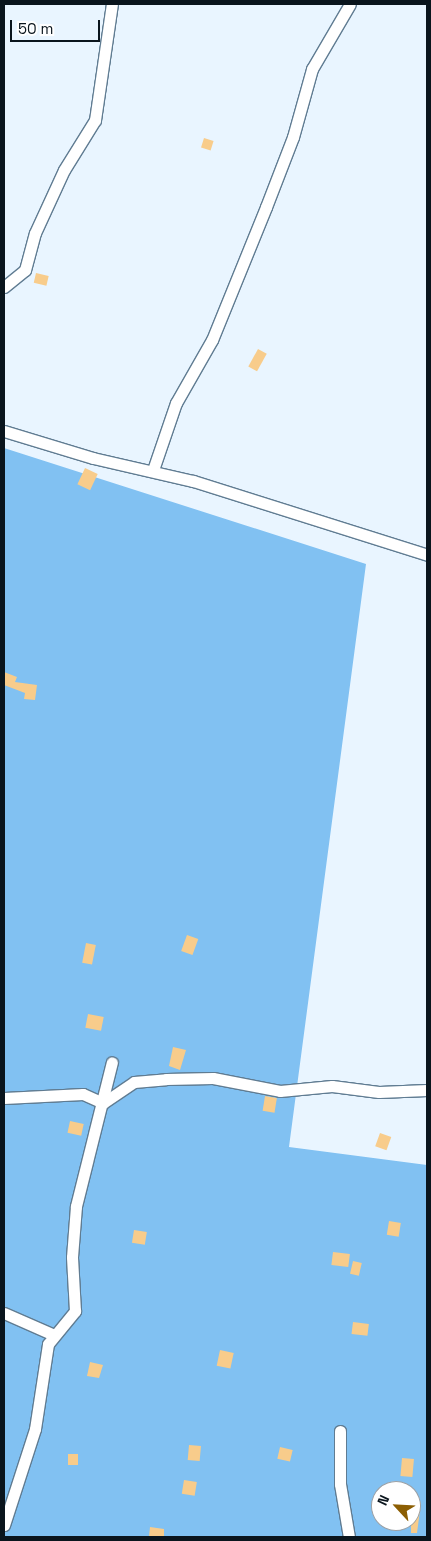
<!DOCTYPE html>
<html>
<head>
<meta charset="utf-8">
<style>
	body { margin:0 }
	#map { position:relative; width:431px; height:1541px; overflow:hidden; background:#e9f5ff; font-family:"Space Grotesk",sans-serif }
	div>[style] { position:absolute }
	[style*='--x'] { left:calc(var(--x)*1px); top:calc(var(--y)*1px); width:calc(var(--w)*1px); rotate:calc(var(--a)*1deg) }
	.forest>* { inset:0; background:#81c1f2 }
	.building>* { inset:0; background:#f8cc8b; transform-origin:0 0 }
	.roads { filter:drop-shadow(1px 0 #607c92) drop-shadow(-1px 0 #607c92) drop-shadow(0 1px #607c92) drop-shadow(0 -1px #607c92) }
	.minor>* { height:11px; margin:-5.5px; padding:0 5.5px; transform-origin:5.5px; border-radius:5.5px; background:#fff }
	span { translate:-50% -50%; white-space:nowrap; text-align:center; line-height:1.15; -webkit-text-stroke:5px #fff; paint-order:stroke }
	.frame { position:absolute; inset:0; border:5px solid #0a151d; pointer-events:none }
	.north { position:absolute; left:371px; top:1481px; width:50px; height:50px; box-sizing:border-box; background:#fff; border:1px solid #9da1a5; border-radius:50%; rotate:295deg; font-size:14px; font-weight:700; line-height:20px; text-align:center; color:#0a151d }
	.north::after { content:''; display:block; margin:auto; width:18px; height:22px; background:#8c5e03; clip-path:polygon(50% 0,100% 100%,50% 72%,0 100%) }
	.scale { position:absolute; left:10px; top:20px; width:90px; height:22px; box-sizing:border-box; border:2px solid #0a151d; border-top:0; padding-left:6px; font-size:15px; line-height:18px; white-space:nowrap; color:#0a151d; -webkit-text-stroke:4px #fff; paint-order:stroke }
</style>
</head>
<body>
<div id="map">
	<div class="forest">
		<div style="clip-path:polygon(evenodd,4px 448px,366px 564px,289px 1147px,427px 1165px,427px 1537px,4px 1537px,4px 448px,381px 1491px,411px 1491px,411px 1521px,381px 1521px,381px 1491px)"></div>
	</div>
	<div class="building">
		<div style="left:204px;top:138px;width:10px;height:10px;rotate:17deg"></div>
		<div style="left:36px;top:273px;width:13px;height:10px;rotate:13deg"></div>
		<div style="left:258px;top:349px;width:10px;height:20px;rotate:29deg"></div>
		<div style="left:85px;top:468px;width:14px;height:18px;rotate:25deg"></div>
		<div style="clip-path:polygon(4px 672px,17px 677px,15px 682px,37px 685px,35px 700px,24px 699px,25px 693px,4px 685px)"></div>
		<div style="left:187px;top:935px;width:12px;height:17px;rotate:20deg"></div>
		<div style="left:86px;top:943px;width:10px;height:20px;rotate:11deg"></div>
		<div style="left:88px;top:1014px;width:16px;height:14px;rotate:11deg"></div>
		<div style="clip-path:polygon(173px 1047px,186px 1050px,180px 1070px,169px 1066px)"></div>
		<div style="left:265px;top:1096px;width:12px;height:15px;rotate:9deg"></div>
		<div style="left:70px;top:1121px;width:14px;height:12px;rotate:12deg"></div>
		<div style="left:380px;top:1133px;width:12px;height:14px;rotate:20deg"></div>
		<div style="left:389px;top:1221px;width:12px;height:14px;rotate:9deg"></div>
		<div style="left:134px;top:1230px;width:13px;height:13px;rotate:9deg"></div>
		<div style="left:333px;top:1252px;width:17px;height:13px;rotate:7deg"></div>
		<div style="left:353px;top:1261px;width:9px;height:13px;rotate:13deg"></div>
		<div style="left:353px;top:1322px;width:16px;height:12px;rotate:7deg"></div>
		<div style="left:220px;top:1350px;width:14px;height:16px;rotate:12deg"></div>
		<div style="clip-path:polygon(90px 1362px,103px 1365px,99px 1378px,87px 1376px)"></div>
		<div style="left:189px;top:1445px;width:12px;height:15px;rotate:5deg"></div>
		<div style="left:280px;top:1447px;width:13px;height:12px;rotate:13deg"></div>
		<div style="left:68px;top:1454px;width:10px;height:11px"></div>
		<div style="left:402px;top:1458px;width:12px;height:18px;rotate:5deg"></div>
		<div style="left:184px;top:1480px;width:13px;height:14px;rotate:9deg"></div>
		<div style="clip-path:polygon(411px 1502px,421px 1503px,417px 1533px,411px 1533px)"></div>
		<div style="clip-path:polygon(150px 1527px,164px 1529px,164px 1537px,149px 1537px)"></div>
	</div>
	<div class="roads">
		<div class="minor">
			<div style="--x:4;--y:287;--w:27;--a:-39"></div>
			<div style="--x:25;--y:270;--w:38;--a:-75"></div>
			<div style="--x:35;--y:233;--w:69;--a:-65.3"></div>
			<div style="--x:64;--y:170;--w:59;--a:-58.2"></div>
			<div style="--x:95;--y:120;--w:117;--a:-81.7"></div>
			<div style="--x:4;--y:431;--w:93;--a:16.9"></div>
			<div style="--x:93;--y:458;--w:103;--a:13"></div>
			<div style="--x:193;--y:481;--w:245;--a:17.5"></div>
			<div style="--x:153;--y:470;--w:71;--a:-71.1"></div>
			<div style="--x:176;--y:403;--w:73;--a:-60.3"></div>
			<div style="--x:212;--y:340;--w:144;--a:-67.9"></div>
			<div style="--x:266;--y:207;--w:75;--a:-68.9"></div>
			<div style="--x:293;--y:137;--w:71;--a:-74.4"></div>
			<div style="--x:312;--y:69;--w:75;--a:-59.7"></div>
			<div style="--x:4;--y:1098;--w:79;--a:-2.9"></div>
			<div style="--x:83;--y:1094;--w:22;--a:24"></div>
			<div style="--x:103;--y:1103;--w:37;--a:-34"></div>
			<div style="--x:134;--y:1082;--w:32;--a:-5"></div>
			<div style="--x:166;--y:1079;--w:47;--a:-1.2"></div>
			<div style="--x:213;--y:1078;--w:68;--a:11"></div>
			<div style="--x:280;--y:1091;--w:52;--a:-5.5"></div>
			<div style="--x:332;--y:1086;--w:47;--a:7.3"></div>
			<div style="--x:379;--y:1092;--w:48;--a:-2.4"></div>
			<div style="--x:4;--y:1313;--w:55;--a:23.7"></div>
			<div style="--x:340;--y:1431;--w:53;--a:90"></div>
			<div style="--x:340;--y:1484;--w:54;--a:80.4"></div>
			<div style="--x:4;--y:1525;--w:101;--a:-72.1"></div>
			<div style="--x:35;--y:1429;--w:86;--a:-81.3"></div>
			<div style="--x:48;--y:1344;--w:43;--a:-50.7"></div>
			<div style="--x:75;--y:1311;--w:54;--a:-93.2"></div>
			<div style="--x:72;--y:1257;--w:51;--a:-85.5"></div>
			<div style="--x:76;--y:1206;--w:148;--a:-76"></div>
		</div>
	</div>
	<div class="frame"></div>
	<div class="north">N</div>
	<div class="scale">50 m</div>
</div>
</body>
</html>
